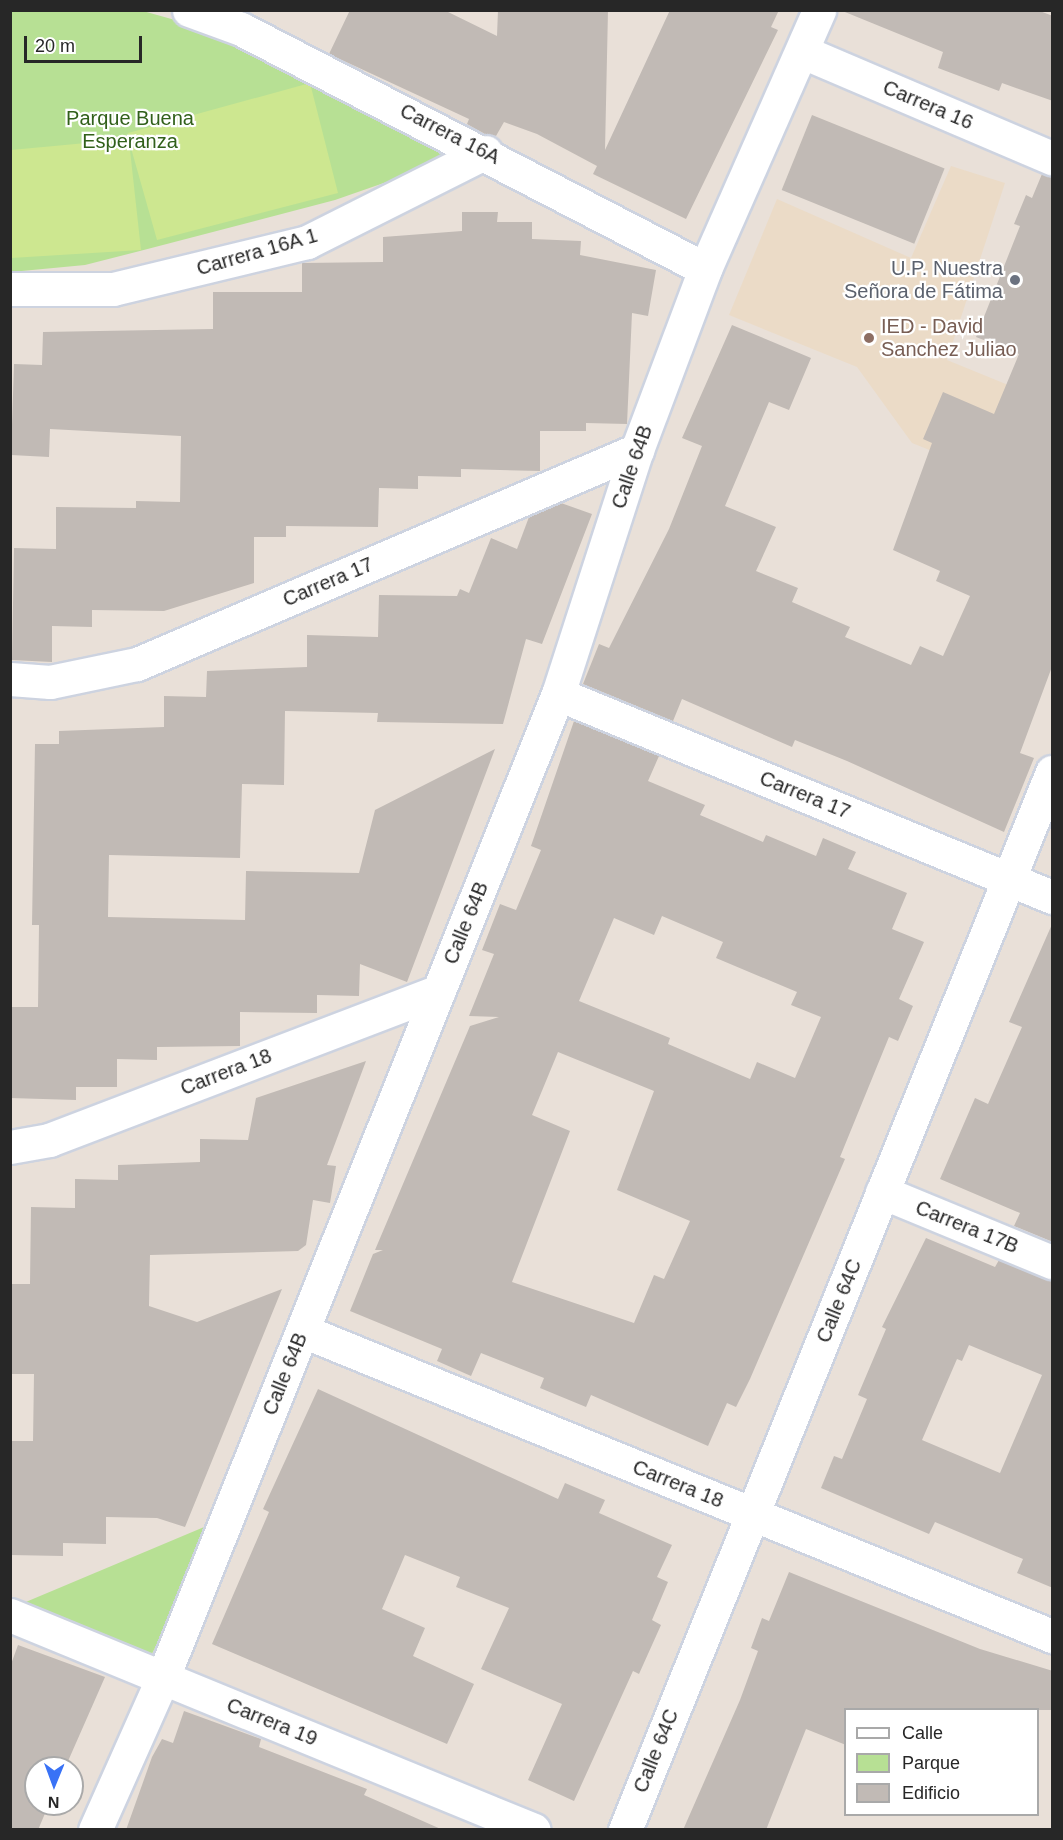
<!DOCTYPE html>
<html>
<head>
<meta charset="utf-8">
<style>
	body { margin:0 }
	#map { position:relative; width:1063px; height:1840px; overflow:hidden; background:#e9e0d8; font-family:Helvetica,sans-serif }
	div>[style] { position:absolute }
	[style*='--x'] { left:calc(var(--x)*1px); top:calc(var(--y)*1px); width:calc(var(--w)*1px); rotate:calc(var(--a)*1deg) }
	.education>* { inset:0; background:#ebdbc7 }
	.green>* { inset:0; background:#b7e094 }
	.pitch>* { inset:0; background:#cde790 }
	.building>* { inset:0; background:#c1bab5; transform-origin:0 0 }
	.roads { filter:drop-shadow(2px 0 #cdd3e0) drop-shadow(-2px 0 #cdd3e0) drop-shadow(0 2px #cdd3e0) drop-shadow(0 -2px #cdd3e0) }
	.street>* { height:33px; margin:-16.5px; padding:0 16.5px; transform-origin:16.5px; border-radius:16.5px; background:#fff }
	.dots>* { width:16px; height:16px; translate:-50% -50%; box-sizing:border-box; border:3px solid #fff; border-radius:50% }
	span { translate:-50% -50%; white-space:nowrap; text-align:center; line-height:1.15; -webkit-text-stroke:4.5px #fff; paint-order:stroke }
	.street-label { font-size:20px; color:#272727 }
	.park-label { font-size:20px; color:#31601a }
	.worship-label { font-size:20px; color:#5b616d }
	.right { translate:-100% -50%; text-align:right }
	.education-label { font-size:20px; color:#785e54 }
	.left { translate:0 -50%; text-align:left }
	.frame { position:absolute; inset:0; border:12px solid #272727; pointer-events:none }
	.legend { position:absolute; left:844px; top:1708px; width:195px; height:108px; box-sizing:border-box; background:#fff; border:2px solid #a9a9a9; margin:0; padding:8px 10px; list-style:none; font-size:18px; color:#272727 }
	.legend li { display:flex; align-items:center; gap:12px; height:30px }
	.legend b { width:30px; border:2px solid #a9a9a9 }
	.north { position:absolute; left:24px; top:1756px; width:60px; height:60px; box-sizing:border-box; background:#fff; border:2px solid #a9a9a9; border-radius:50%; rotate:181deg; font-size:16px; font-weight:700; line-height:24px; text-align:center; color:#272727 }
	.north::after { content:''; display:block; margin:auto; width:21px; height:27px; background:#3972f6; clip-path:polygon(50% 0,100% 100%,50% 72%,0 100%) }
	.scale { position:absolute; left:24px; top:36px; width:118px; height:27px; box-sizing:border-box; border:3px solid #272727; border-top:0; padding-left:8px; font-size:18px; line-height:21px; white-space:nowrap; color:#272727; -webkit-text-stroke:4px #fff; paint-order:stroke }
</style>
</head>
<body>
<div id="map">
	<div class="education">
		<div style="clip-path:polygon(951px 166px,1005px 183px,947px 360px,1052px 403px,1052px 499px,912px 443px,857px 367px,729px 315px,777px 199px,911px 258px)"></div>
	</div>
	<div class="green">
		<div style="clip-path:polygon(11px 11px,143px 11px,246px 40px,464px 155px,335px 200px,136px 252px,85px 265px,11px 272px)"></div>
		<div style="clip-path:polygon(216px 1522px,149px 1660px,21px 1604px)"></div>
	</div>
	<div class="pitch">
		<div style="clip-path:polygon(310px 83px,338px 193px,157px 240px,129px 141px,141px 250px,11px 258px,11px 150px,129px 139px,128px 133px)"></div>
	</div>
	<div class="building">
		<div style="clip-path:polygon(350px 10px,444px 10px,497px 36px,498px 10px,608px 10px,605px 150px,670px 10px,779px 10px,771px 27px,778px 30px,686px 219px,593px 174px,597px 166px,537px 134px,504px 122px,496px 136px,485px 134px,467px 124px,469px 119px,329px 54px)"></div>
		<div style="clip-path:polygon(840px 10px,1037px 10px,1053px 16px,1053px 101px,1002px 83px,999px 91px,938px 68px,943px 52px)"></div>
		<div style="left:812px;top:115px;width:143px;height:81px;rotate:22deg"></div>
		<div style="clip-path:polygon(1042px 174px,1053px 176px,1053px 664px,1020px 753px,1034px 758px,1004px 832px,847px 761px,795px 740px,792px 747px,682px 699px,673px 721px,583px 684px,599px 644px,609px 648px,669px 529px,702px 446px,682px 438px,732px 325px,811px 358px,789px 410px,769px 402px,725px 506px,776px 527px,756px 571px,798px 588px,792px 602px,850px 627px,845px 637px,911px 665px,920px 646px,943px 656px,970px 596px,936px 581px,940px 571px,893px 550px,932px 443px,923px 439px,943px 392px,994px 414px,1019px 354px,976px 337px,1020px 226px,1014px 224px,1026px 195px,1032px 198px)"></div>
		<div style="clip-path:polygon(462px 212px,498px 212px,497px 222px,532px 222px,532px 239px,581px 241px,580px 255px,656px 270px,648px 316px,632px 313px,627px 424px,586px 423px,586px 431px,540px 431px,540px 471px,461px 469px,461px 477px,418px 476px,418px 489px,379px 488px,378px 527px,286px 526px,286px 537px,254px 537px,254px 583px,164px 611px,92px 610px,92px 627px,52px 626px,52px 662px,12px 660px,14px 548px,56px 549px,56px 507px,136px 508px,136px 501px,180px 502px,181px 436px,50px 429px,49px 457px,11px 455px,14px 364px,42px 365px,43px 332px,213px 329px,213px 292px,302px 292px,302px 263px,383px 262px,383px 237px,462px 231px)"></div>
		<div style="clip-path:polygon(561px 503px,592px 514px,542px 644px,526px 639px,503px 724px,377px 722px,378px 713px,285px 711px,284px 785px,242px 784px,240px 858px,109px 855px,108px 917px,245px 920px,246px 871px,359px 873px,375px 810px,495px 749px,407px 982px,360px 964px,359px 996px,317px 995px,317px 1013px,240px 1012px,240px 1046px,157px 1047px,157px 1060px,117px 1059px,117px 1087px,76px 1087px,76px 1100px,10px 1098px,10px 1007px,38px 1007px,39px 925px,32px 925px,35px 744px,59px 744px,59px 731px,164px 727px,164px 696px,206px 697px,207px 671px,307px 667px,307px 635px,378px 637px,379px 595px,457px 596px,460px 589px,469px 593px,491px 538px,517px 549px,529px 517px)"></div>
		<div style="clip-path:polygon(evenodd,574px 721px,659px 756px,648px 781px,705px 805px,700px 815px,763px 842px,766px 835px,816px 856px,823px 838px,856px 852px,848px 869px,907px 893px,892px 929px,924px 942px,899px 999px,913px 1006px,898px 1041px,889px 1037px,840px 1157px,845px 1159px,750px 1379px,736px 1407px,727px 1403px,708px 1446px,591px 1395px,586px 1407px,540px 1388px,544px 1378px,481px 1353px,471px 1376px,437px 1361px,442px 1349px,350px 1311px,373px 1254px,383px 1250px,375px 1250px,470px 1026px,499px 1017px,469px 1016px,494px 954px,482px 950px,500px 904px,516px 910px,541px 850px,531px 846px,574px 721px,662px 916px,723px 942px,716px 958px,797px 992px,791px 1005px,821px 1017px,795px 1078px,757px 1062px,750px 1079px,668px 1044px,670px 1038px,579px 1001px,614px 918px,654px 935px,662px 916px,574px 721px,558px 1052px,654px 1091px,617px 1190px,690px 1221px,664px 1279px,654px 1275px,634px 1323px,512px 1282px,570px 1131px,532px 1115px,558px 1052px)"></div>
		<div style="clip-path:polygon(1053px 922px,1053px 1242px,1014px 1226px,1020px 1213px,940px 1179px,975px 1098px,988px 1104px,1022px 1027px,1009px 1022px)"></div>
		<div style="clip-path:polygon(366px 1061px,327px 1165px,336px 1166px,330px 1203px,313px 1200px,306px 1245px,298px 1251px,150px 1255px,149px 1306px,197px 1322px,282px 1289px,185px 1527px,157px 1518px,106px 1517px,106px 1544px,63px 1543px,63px 1556px,10px 1555px,10px 1441px,33px 1441px,34px 1374px,10px 1374px,10px 1284px,30px 1284px,31px 1207px,75px 1208px,75px 1179px,118px 1180px,118px 1165px,200px 1162px,200px 1139px,248px 1140px,256px 1098px)"></div>
		<div style="clip-path:polygon(evenodd,926px 1238px,995px 1267px,999px 1260px,1053px 1280px,1053px 1588px,1017px 1573px,1023px 1559px,935px 1522px,929px 1534px,821px 1488px,834px 1456px,842px 1459px,867px 1399px,858px 1395px,886px 1329px,882px 1327px,926px 1238px,969px 1345px,1042px 1375px,1000px 1473px,922px 1440px,957px 1359px,962px 1361px,969px 1345px)"></div>
		<div style="clip-path:polygon(318px 1389px,558px 1499px,565px 1483px,605px 1500px,599px 1513px,672px 1545px,657px 1577px,668px 1582px,652px 1620px,661px 1625px,639px 1674px,633px 1671px,574px 1801px,528px 1780px,562px 1704px,481px 1669px,509px 1608px,456px 1587px,460px 1577px,405px 1555px,382px 1609px,425px 1628px,413px 1656px,474px 1684px,447px 1744px,212px 1644px,269px 1512px,263px 1509px)"></div>
		<div style="clip-path:polygon(789px 1572px,980px 1649px,1053px 1671px,1053px 1710px,846px 1710px,846px 1745px,806px 1729px,766px 1830px,683px 1830px,740px 1700px,758px 1651px,751px 1648px,762px 1618px,769px 1621px)"></div>
		<div style="clip-path:polygon(18px 1645px,105px 1677px,65px 1768px,36px 1768px,36px 1804px,49px 1804px,38px 1830px,10px 1830px,10px 1667px)"></div>
		<div style="clip-path:polygon(184px 1711px,261px 1739px,259px 1747px,367px 1789px,364px 1795px,443px 1830px,126px 1830px,152px 1757px,162px 1739px,173px 1743px)"></div>
	</div>
	<div class="roads">
		<div class="street">
			<div style="--x:189;--y:10;--w:55;--a:20.1"></div>
			<div style="--x:241;--y:29;--w:522;--a:27.35"></div>
			<div style="--x:803;--y:52;--w:271;--a:23.1"></div>
			<div style="--x:10;--y:289;--w:103;--a:0"></div>
			<div style="--x:113;--y:289;--w:200;--a:-13.6"></div>
			<div style="--x:307;--y:242;--w:200;--a:-26.7"></div>
			<div style="--x:10;--y:679;--w:40;--a:4.3"></div>
			<div style="--x:50;--y:682;--w:89;--a:-11.7"></div>
			<div style="--x:137;--y:664;--w:544;--a:-23.17"></div>
			<div style="--x:558;--y:694;--w:534;--a:22.34"></div>
			<div style="--x:10;--y:1147;--w:40;--a:-10"></div>
			<div style="--x:49;--y:1140;--w:417;--a:-20.9"></div>
			<div style="--x:882;--y:1192;--w:184;--a:22.4"></div>
			<div style="--x:303;--y:1331;--w:809;--a:22.16"></div>
			<div style="--x:10;--y:1615;--w:566;--a:22.31"></div>
			<div style="--x:95;--y:1830;--w:167;--a:-66"></div>
			<div style="--x:163;--y:1677;--w:1059;--a:-68.11"></div>
			<div style="--x:558;--y:694;--w:256;--a:-72.1"></div>
			<div style="--x:637;--y:450;--w:193;--a:-69.4"></div>
			<div style="--x:705;--y:269;--w:283;--a:-66.2"></div>
			<div style="--x:625;--y:1830;--w:1141;--a:-68.02"></div>
		</div>
	</div>
	<div class="dots">
		<div style="left:1015px;top:280px;background:#6b7280"></div>
		<div style="left:869px;top:338px;background:#8d6e63"></div>
	</div>
	<div class="street-label">
		<span style="left:928px;top:105px;rotate:23deg">Carrera 16</span>
		<span style="left:450px;top:134px;rotate:27deg">Carrera 16A</span>
		<span style="left:257px;top:252px;rotate:-16deg">Carrera 16A 1</span>
		<span style="left:632px;top:467px;rotate:-71deg">Calle 64B</span>
		<span style="left:328px;top:582px;rotate:-23deg">Carrera 17</span>
		<span style="left:805px;top:795px;rotate:22deg">Carrera 17</span>
		<span style="left:466px;top:923px;rotate:-68deg">Calle 64B</span>
		<span style="left:226px;top:1072px;rotate:-21deg">Carrera 18</span>
		<span style="left:967px;top:1227px;rotate:22deg">Carrera 17B</span>
		<span style="left:839px;top:1301px;rotate:-68deg">Calle 64C</span>
		<span style="left:285px;top:1374px;rotate:-68deg">Calle 64B</span>
		<span style="left:678px;top:1484px;rotate:22deg">Carrera 18</span>
		<span style="left:272px;top:1722px;rotate:22deg">Carrera 19</span>
		<span style="left:656px;top:1751px;rotate:-68deg">Calle 64C</span>
	</div>
	<div class="park-label">
		<span style="left:130px;top:130px">Parque Buena<br>Esperanza</span>
	</div>
	<div class="worship-label">
		<span class="right" style="left:1003px;top:280px">U.P. Nuestra<br>Señora de Fátima</span>
	</div>
	<div class="education-label">
		<span class="left" style="left:881px;top:338px">IED - David<br>Sanchez Juliao</span>
	</div>
	<div class="frame"></div>
	<ul class="legend">
	<li><b style="height:8px;background:#fff"></b>Calle</li>
	<li><b style="height:16px;background:#b7e094"></b>Parque</li>
	<li><b style="height:16px;background:#c1bab5"></b>Edificio</li>
	</ul>
	<div class="north">N</div>
	<div class="scale">20 m</div>
</div>
</body>
</html>
